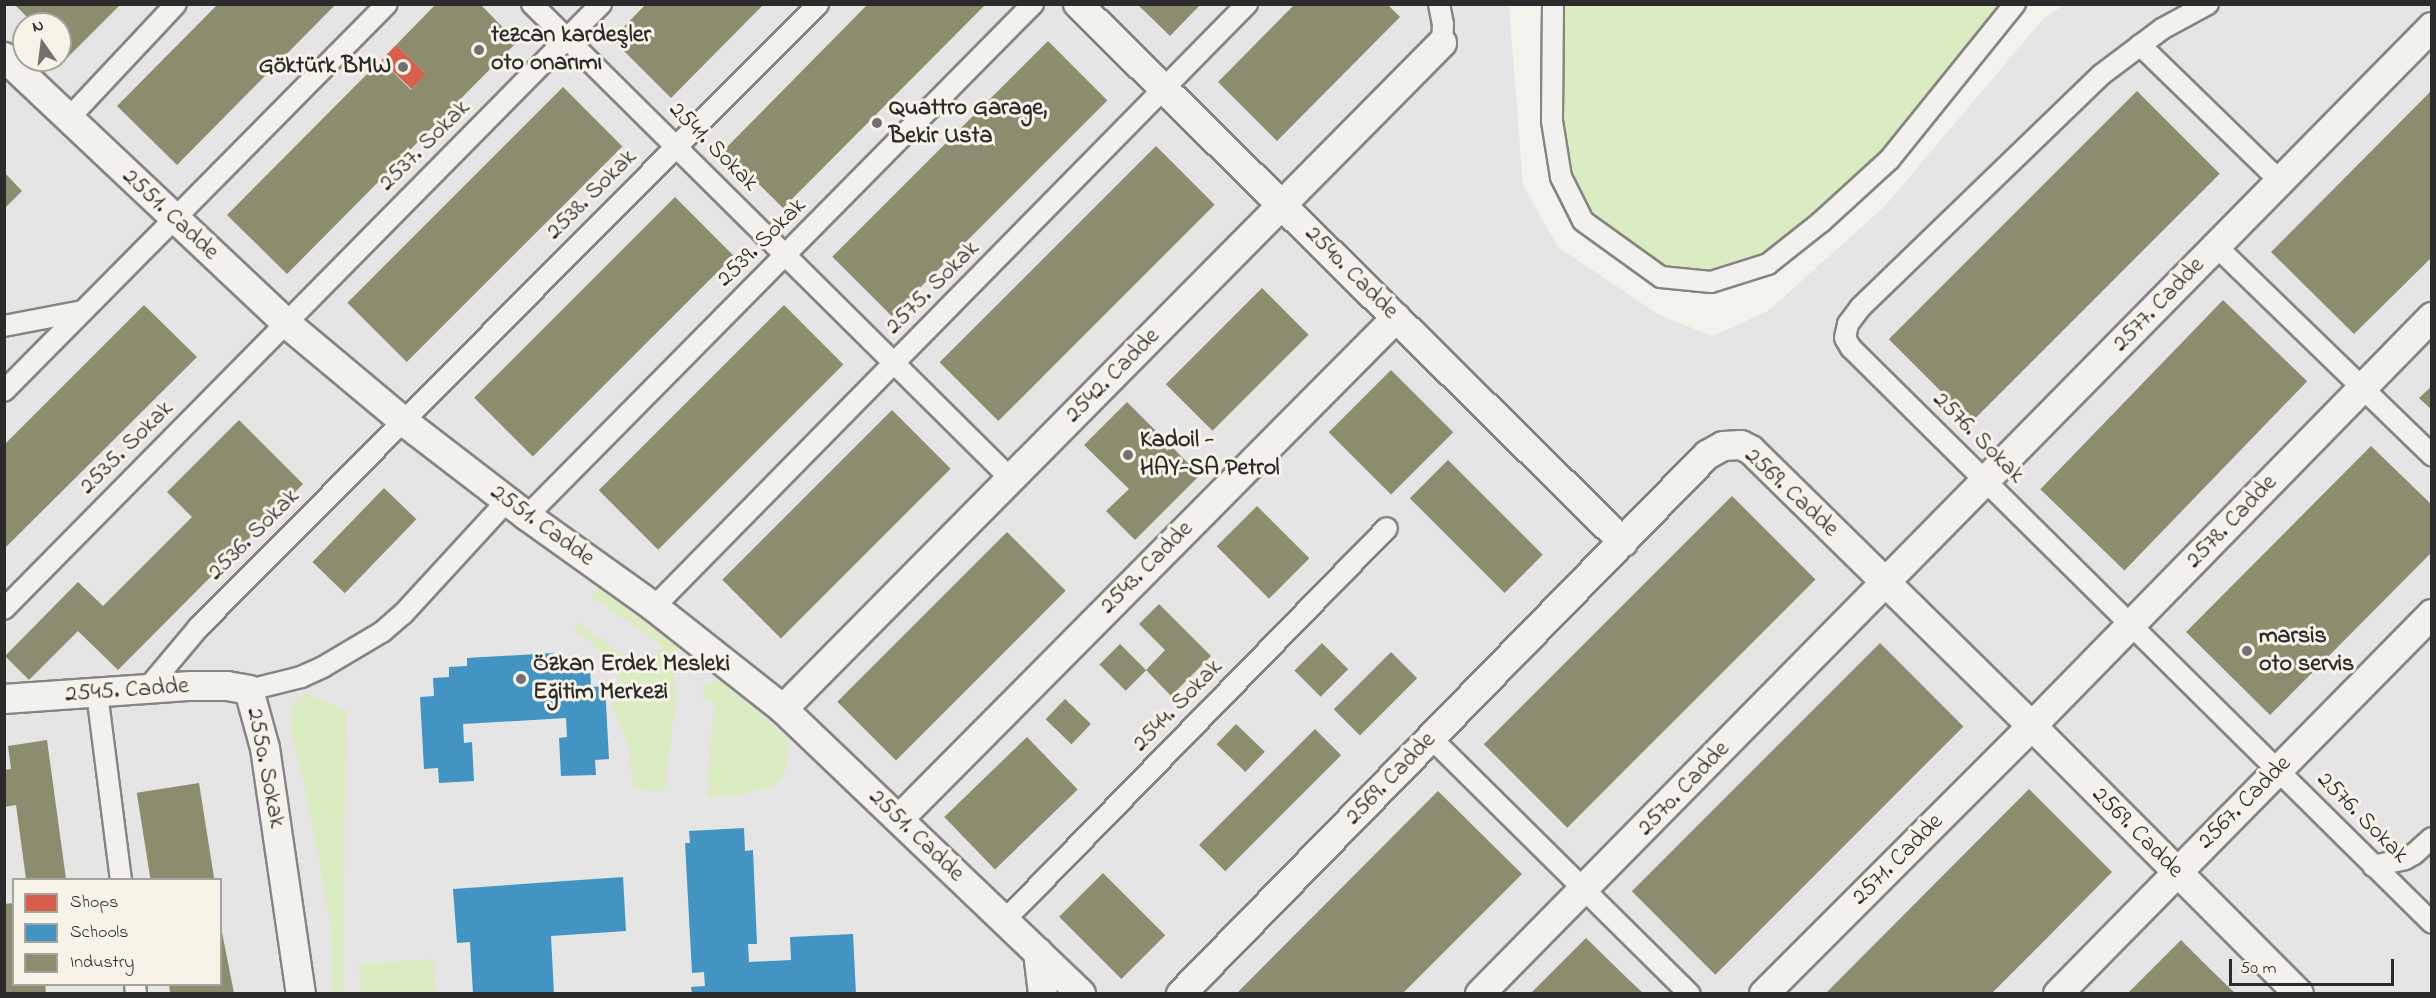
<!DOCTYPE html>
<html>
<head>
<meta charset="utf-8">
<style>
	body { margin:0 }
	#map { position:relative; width:2436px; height:998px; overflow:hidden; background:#f4f2ec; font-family:"Indie Flower",sans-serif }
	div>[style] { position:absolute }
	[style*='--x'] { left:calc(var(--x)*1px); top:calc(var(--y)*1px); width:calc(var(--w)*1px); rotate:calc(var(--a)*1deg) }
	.built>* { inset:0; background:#e5e5e5 }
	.green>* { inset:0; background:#dcecc2 }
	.shops>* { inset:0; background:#d6604d; transform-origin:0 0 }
	.schools>* { inset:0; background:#4393c3 }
	.industry>* { inset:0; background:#8c8c6e; transform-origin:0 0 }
	.roads { filter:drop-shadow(2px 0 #858582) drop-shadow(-2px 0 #858582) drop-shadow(0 2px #858582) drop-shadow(0 -2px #858582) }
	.street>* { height:20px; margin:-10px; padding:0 10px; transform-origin:10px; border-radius:10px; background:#f2f1ed }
	.secondary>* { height:28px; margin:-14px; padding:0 14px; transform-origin:14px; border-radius:14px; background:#f2f1ed }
	.dots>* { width:16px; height:16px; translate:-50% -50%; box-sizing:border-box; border:3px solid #f7f3e8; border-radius:50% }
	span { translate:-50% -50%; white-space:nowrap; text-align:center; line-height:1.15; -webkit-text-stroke:6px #f7f3e8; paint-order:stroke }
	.poi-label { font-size:24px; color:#2b2b2b; font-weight:700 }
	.left { translate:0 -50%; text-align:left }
	.right { translate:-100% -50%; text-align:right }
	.street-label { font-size:24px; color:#2b2b2b }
	.frame { position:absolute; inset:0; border:6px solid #2b2b2b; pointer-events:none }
	.legend { position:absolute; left:12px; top:878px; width:210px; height:108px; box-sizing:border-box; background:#f7f3e8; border:2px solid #a5a39c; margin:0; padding:8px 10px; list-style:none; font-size:18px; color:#2b2b2b }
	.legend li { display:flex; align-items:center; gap:12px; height:30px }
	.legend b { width:30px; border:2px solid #a5a39c }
	.north { position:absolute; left:12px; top:12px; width:60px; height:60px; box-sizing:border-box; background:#f7f3e8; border:2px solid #a5a39c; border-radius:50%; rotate:346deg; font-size:16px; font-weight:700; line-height:24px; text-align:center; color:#2b2b2b }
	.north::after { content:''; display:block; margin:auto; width:21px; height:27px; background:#71716f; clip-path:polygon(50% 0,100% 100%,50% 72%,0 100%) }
	.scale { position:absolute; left:2229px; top:959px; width:165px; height:27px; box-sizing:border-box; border:3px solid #2b2b2b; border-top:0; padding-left:8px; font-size:18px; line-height:21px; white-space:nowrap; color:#2b2b2b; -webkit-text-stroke:4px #f7f3e8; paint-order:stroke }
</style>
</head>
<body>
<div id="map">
	<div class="built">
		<div style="clip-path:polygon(evenodd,5px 5px,1509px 5px,1523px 185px,1558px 247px,1659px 315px,1712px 336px,1768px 311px,1884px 207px,2044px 18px,2064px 5px,2431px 5px,2431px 993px,5px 994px,5px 5px,24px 24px,60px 24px,60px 60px,24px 60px,24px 24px,5px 5px,14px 880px,220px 880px,220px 984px,14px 984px,14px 880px)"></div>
	</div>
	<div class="green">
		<div style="clip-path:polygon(1553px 5px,2015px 5px,1889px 160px,1768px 264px,1711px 282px,1661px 277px,1583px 221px,1561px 177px)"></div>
		<div style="clip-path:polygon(598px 587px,678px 647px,673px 685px,677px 692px,665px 791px,633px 790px,629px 748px,612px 705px,620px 670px,617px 664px,574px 629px,578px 622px,644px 670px,663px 646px,591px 597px)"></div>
		<div style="clip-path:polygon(719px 680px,789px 739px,785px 775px,771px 787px,732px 796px,707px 797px,714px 702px,703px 698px,703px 684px)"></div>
		<div style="clip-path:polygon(305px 693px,346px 711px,343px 993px,333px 993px,330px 920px,303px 778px,292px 737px,290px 719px,293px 704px)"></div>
		<div style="clip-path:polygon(433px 959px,435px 993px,361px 993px,359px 964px)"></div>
	</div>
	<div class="shops">
		<div style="left:396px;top:45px;width:42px;height:21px;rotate:44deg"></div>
	</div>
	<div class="schools">
		<div style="clip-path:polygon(554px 653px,555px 661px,573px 660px,574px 670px,590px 669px,591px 687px,605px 686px,609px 759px,595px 760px,596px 775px,561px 776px,559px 738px,567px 737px,566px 718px,463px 724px,464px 743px,472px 742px,474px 781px,439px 783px,438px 768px,424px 769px,420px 697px,434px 696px,433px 678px,449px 677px,449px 667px,467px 666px,467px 658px)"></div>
		<div style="clip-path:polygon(744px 828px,745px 851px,753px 850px,757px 944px,748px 944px,749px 962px,791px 960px,790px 937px,853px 934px,856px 994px,692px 994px,691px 987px,705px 986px,704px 972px,692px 973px,685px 843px,690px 843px,689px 831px)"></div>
		<div style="clip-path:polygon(623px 877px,626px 931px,551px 936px,554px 994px,473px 994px,470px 942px,457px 943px,453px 889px)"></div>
	</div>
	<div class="industry">
		<div style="clip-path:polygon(14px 4px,121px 4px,68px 57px,60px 49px,60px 24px,34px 24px)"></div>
		<div style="clip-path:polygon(218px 4px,336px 4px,177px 165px,117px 106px)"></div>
		<div style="clip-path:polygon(436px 4px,480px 4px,517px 42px,287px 274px,227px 215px,381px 60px,411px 90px,426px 74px,396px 45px)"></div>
		<div style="clip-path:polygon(646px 4px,764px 4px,671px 98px,612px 39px)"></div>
		<div style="clip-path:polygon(868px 4px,986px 4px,783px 208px,724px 150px)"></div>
		<div style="clip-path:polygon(1137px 4px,1201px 4px,1170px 36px)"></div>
		<div style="clip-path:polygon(1295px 4px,1387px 4px,1400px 17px,1277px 141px,1218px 82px)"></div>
		<div style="left:1048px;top:41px;width:84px;height:305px;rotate:45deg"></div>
		<div style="left:563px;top:87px;width:84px;height:305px;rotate:45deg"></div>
		<div style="clip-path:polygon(2432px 90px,2432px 257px,2354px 334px,2271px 252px)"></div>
		<div style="left:2137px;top:91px;width:117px;height:351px;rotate:45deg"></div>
		<div style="left:1156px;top:146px;width:83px;height:306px;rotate:45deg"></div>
		<div style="clip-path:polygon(4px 172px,22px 191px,4px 209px)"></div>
		<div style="left:675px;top:197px;width:83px;height:284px;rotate:45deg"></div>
		<div style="left:1262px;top:288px;width:66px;height:136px;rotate:45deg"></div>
		<div style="left:2223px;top:300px;width:117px;height:263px;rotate:44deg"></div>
		<div style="clip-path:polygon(144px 305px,197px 357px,4px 549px,4px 445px)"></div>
		<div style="left:784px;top:305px;width:84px;height:262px;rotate:45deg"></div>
		<div style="left:1391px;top:370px;width:88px;height:88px;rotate:45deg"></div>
		<div style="clip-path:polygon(2432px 386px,2432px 410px,2419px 398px)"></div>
		<div style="clip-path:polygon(1127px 402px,1200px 475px,1135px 540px,1106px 511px,1129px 489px,1084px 445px)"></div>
		<div style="left:892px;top:410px;width:83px;height:240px;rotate:45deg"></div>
		<div style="clip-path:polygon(239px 420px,303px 484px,118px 670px,78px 631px,29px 680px,5px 656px,78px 582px,103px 606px,192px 517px,167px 492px)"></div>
		<div style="clip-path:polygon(2371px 446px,2432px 505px,2432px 552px,2270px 715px,2186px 632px)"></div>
		<div style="left:1448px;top:460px;width:134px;height:54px;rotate:45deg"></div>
		<div style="left:384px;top:488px;width:45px;height:103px;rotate:44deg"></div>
		<div style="left:1732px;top:496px;width:118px;height:351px;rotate:45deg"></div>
		<div style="left:1257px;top:506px;width:74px;height:57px;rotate:45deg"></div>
		<div style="left:1007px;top:532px;width:83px;height:240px;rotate:45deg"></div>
		<div style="clip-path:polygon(1159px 604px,1211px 656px,1171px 696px,1146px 670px,1165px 650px,1139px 624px)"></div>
		<div style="left:1322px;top:643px;width:37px;height:39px;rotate:45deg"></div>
		<div style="left:1880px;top:643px;width:118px;height:351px;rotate:45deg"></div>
		<div style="left:1120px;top:644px;width:37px;height:29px;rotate:45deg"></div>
		<div style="left:1391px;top:652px;width:37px;height:81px;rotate:45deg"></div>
		<div style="left:1065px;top:699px;width:36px;height:28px;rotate:44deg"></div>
		<div style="left:1236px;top:724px;width:40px;height:28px;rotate:44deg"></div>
		<div style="left:1315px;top:729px;width:37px;height:164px;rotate:45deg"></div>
		<div style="left:1027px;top:737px;width:73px;height:115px;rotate:46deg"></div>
		<div style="clip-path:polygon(47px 740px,66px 879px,26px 879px,16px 805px,4px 807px,4px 770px,11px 769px,8px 746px)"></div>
		<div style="left:199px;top:783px;width:97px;height:63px;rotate:81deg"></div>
		<div style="clip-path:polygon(2029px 789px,2112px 872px,2051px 934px,1992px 993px,1826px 993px)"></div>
		<div style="clip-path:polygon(1438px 791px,1522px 874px,1403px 993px,1237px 993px)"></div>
		<div style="left:1103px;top:873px;width:88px;height:62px;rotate:45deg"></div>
		<div style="clip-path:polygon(14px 903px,14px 984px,45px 984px,46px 993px,4px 993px,4px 904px)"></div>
		<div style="clip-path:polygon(220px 922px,234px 993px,170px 993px,169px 984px,220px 984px)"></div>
		<div style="clip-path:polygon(1586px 938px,1628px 979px,1643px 993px,1531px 993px)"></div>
		<div style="clip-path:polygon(2181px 940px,2211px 970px,2235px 993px,2128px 993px)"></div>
	</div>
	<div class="roads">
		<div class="street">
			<div style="--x:532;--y:4;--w:675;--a:44.76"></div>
			<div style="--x:1439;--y:4;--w:20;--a:79"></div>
			<div style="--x:1443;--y:24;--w:19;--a:93"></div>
			<div style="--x:1553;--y:4;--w:117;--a:90.5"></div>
			<div style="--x:1552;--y:121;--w:57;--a:80.9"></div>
			<div style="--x:1561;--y:177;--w:49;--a:63.4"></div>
			<div style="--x:1583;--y:221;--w:96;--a:35.7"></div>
			<div style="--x:1661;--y:277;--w:50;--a:5.7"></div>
			<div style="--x:1711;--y:282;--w:60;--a:-17.5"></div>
			<div style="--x:1768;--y:264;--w:68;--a:-38.4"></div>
			<div style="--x:1821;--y:222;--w:92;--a:-42.4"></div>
			<div style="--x:1889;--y:160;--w:201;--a:-51.1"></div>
			<div style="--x:2208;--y:4;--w:52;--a:151.5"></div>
			<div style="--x:2162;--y:29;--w:76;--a:143"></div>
			<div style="--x:2101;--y:75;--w:335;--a:136"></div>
			<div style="--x:1860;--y:308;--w:20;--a:127"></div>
			<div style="--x:1848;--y:324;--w:14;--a:102"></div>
			<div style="--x:1845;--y:338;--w:12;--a:59"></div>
			<div style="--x:1851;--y:348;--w:817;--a:44.7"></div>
			<div style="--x:2140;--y:45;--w:195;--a:44.2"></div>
			<div style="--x:69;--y:118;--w:156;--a:-46.8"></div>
			<div style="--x:2216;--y:246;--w:301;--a:44.1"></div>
			<div style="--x:4;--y:326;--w:80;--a:-10.8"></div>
			<div style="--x:4;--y:391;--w:544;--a:-45.3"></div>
			<div style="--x:527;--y:516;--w:720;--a:-45.34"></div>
			<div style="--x:654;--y:607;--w:846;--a:-45.48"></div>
			<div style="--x:4;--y:609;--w:850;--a:-45.38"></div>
			<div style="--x:146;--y:690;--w:81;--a:-50"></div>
			<div style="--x:198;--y:628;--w:880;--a:-45.18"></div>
			<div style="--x:249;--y:690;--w:54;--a:-14"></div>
			<div style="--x:301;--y:677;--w:24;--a:-24"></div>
			<div style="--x:323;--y:667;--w:69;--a:-30.7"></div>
			<div style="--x:382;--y:632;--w:28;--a:-41"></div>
			<div style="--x:403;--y:614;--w:154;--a:-47.4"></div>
			<div style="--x:97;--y:693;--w:189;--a:82.7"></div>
			<div style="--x:1431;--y:738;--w:364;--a:44.7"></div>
			<div style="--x:2373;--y:866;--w:33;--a:-12"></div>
			<div style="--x:2405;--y:859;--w:10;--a:-29"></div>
			<div style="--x:2414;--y:854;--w:24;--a:-42"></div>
			<div style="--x:1005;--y:920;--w:547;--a:-45.74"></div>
			<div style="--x:135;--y:984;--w:10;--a:84"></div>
		</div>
		<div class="secondary">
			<div style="--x:1078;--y:4;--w:766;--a:44.63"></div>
			<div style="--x:4;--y:57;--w:388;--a:43.3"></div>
			<div style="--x:286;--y:323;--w:153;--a:39.9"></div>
			<div style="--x:403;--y:421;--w:156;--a:37.5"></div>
			<div style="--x:527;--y:516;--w:156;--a:35.6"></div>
			<div style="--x:654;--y:607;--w:164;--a:38.3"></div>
			<div style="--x:783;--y:709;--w:412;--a:43.7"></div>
			<div style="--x:4;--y:699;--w:188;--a:-4"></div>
			<div style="--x:192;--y:686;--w:35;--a:0"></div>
			<div style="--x:227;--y:686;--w:22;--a:10"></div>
			<div style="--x:249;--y:690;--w:60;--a:74.6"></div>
			<div style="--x:265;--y:748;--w:249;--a:81.7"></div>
			<div style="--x:783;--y:709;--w:937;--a:-45.3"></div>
			<div style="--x:899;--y:819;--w:706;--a:-45.23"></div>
			<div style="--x:1038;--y:952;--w:42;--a:83.2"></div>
			<div style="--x:1181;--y:994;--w:753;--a:-45.7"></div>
			<div style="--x:1707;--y:455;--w:18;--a:-29"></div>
			<div style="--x:1723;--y:446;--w:18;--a:-3"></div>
			<div style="--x:1741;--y:445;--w:11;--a:27"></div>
			<div style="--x:1751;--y:450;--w:394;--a:44.5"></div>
			<div style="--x:2032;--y:726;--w:378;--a:45.1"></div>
			<div style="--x:1480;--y:994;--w:1357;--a:-45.45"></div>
			<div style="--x:1764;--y:994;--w:379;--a:-45"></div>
			<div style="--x:2032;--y:726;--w:572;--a:-45.64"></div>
			<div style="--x:2058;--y:994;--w:533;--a:-45.46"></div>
		</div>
	</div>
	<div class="dots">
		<div style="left:479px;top:50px;background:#71716f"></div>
		<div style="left:403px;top:67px;background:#71716f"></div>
		<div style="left:877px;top:123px;background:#71716f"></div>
		<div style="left:1128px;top:455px;background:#71716f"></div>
		<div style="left:2247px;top:651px;background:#71716f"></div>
		<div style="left:521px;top:679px;background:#71716f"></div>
	</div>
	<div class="poi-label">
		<span class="left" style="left:491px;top:50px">tezcan kardeşler<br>oto onarımı</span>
		<span class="right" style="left:391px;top:67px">Göktürk BMW</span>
		<span class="left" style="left:889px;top:123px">Quattro Garage,<br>Bekir Usta</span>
		<span class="left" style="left:1140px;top:455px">Kadoil -<br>HAY-SA Petrol</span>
		<span class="left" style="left:2259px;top:651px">marsis<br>oto servis</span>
		<span class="left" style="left:533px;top:679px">Özkan Erdek Mesleki<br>Eğitim Merkezi</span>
	</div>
	<div class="street-label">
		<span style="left:425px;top:146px;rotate:-45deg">2537. Sokak</span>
		<span style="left:713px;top:147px;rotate:45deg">2541. Sokak</span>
		<span style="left:592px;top:195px;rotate:-45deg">2538. Sokak</span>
		<span style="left:170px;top:215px;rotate:43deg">2551. Cadde</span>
		<span style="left:762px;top:243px;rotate:-45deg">2539. Sokak</span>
		<span style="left:1351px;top:273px;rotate:45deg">2540. Cadde</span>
		<span style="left:933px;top:288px;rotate:-45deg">2575. Sokak</span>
		<span style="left:2159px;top:305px;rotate:-46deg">2577. Cadde</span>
		<span style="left:1113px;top:376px;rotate:-45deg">2542. Cadde</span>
		<span style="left:1978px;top:438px;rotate:45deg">2576. Sokak</span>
		<span style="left:127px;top:448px;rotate:-45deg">2535. Sokak</span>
		<span style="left:1791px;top:493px;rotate:43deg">2569. Cadde</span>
		<span style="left:2232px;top:522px;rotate:-46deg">2578. Cadde</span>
		<span style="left:542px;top:526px;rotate:36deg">2551. Cadde</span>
		<span style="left:254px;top:535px;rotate:-45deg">2536. Sokak</span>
		<span style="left:1147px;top:568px;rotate:-45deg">2543. Cadde</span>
		<span style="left:127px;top:691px;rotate:-4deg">2545. Cadde</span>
		<span style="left:1178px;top:706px;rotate:-46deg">2544. Sokak</span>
		<span style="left:265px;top:768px;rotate:79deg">2550. Sokak</span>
		<span style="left:1391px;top:779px;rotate:-46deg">2569. Cadde</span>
		<span style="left:1684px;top:789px;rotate:-46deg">2570. Cadde</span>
		<span style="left:2245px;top:803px;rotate:-45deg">2567. Cadde</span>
		<span style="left:2362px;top:818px;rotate:45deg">2576. Sokak</span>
		<span style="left:2137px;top:833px;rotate:45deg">2569. Cadde</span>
		<span style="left:916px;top:836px;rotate:44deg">2551. Cadde</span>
		<span style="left:1898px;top:860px;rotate:-45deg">2571. Cadde</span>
	</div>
	<div class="frame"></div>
	<ul class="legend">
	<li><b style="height:16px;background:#d6604d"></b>Shops</li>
	<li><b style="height:16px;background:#4393c3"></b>Schools</li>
	<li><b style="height:16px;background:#8c8c6e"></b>Industry</li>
	</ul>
	<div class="north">N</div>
	<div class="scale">50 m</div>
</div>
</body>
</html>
